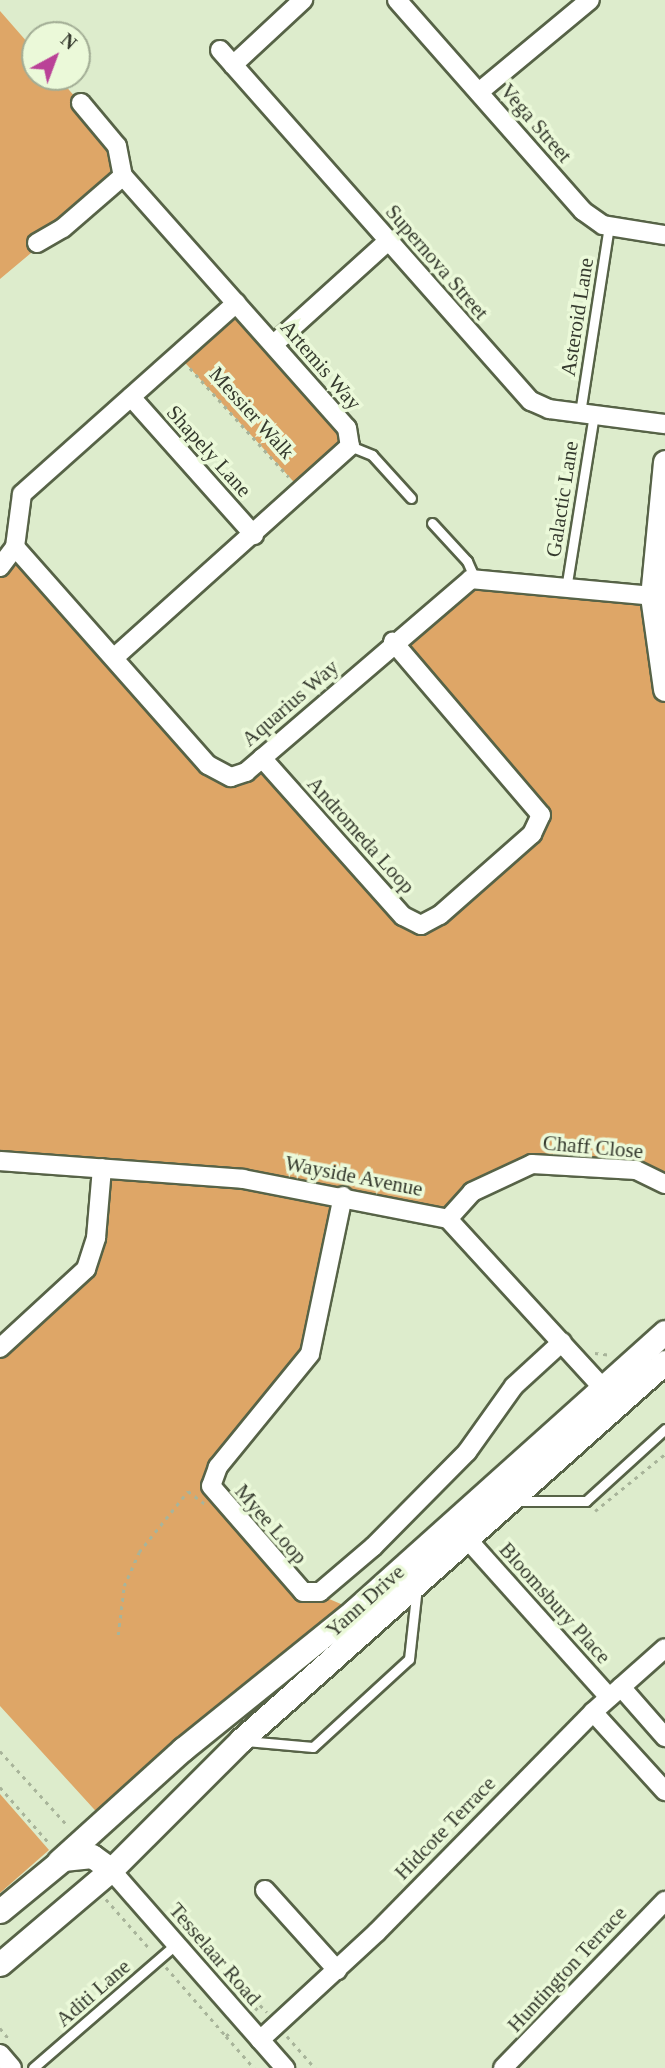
<!DOCTYPE html>
<html>
<head>
<meta charset="utf-8">
<style>
	body { margin:0 }
	#map { position:relative; width:665px; height:2068px; overflow:hidden; background:#ddeccc; font-family:"Times New Roman",serif }
	div>[style] { position:absolute }
	[style*='--x'] { left:calc(var(--x)*1px); top:calc(var(--y)*1px); width:calc(var(--w)*1px); rotate:calc(var(--a)*1deg) }
	.green>* { inset:0; background:#dea667 }
	.path>* { height:2.5px; margin-top:-1.25px; transform-origin:0; background:repeating-linear-gradient(90deg,#a8b49a 0 3.5px,transparent 0 8.5px) }
	.roads { filter:drop-shadow(2px 0 #576347) drop-shadow(-2px 0 #576347) drop-shadow(0 2px #576347) drop-shadow(0 -2px #576347) }
	.service>* { height:9px; margin:-4.5px; padding:0 4.5px; transform-origin:4.5px; border-radius:4.5px; background:#fff }
	.minor>* { height:18px; margin:-9px; padding:0 9px; transform-origin:9px; border-radius:9px; background:#fff }
	.tertiary>* { height:23px; margin:-11.5px; padding:0 11.5px; transform-origin:11.5px; border-radius:11.5px; background:#fff }
	span { translate:-50% -50%; white-space:nowrap; text-align:center; line-height:1.15; -webkit-text-stroke:7px #ebf9d9; paint-order:stroke }
	.street-label { font-size:21px; color:#353a2e }
	.north { position:absolute; left:21px; top:21px; width:70px; height:70px; box-sizing:border-box; background:#ebf9d9; border:2px solid #a2ad95; border-radius:50%; rotate:41deg; font-size:19px; font-weight:700; line-height:28px; text-align:center; color:#353a2e }
	.north::after { content:''; display:block; margin:auto; width:24px; height:32px; background:#ba4297; clip-path:polygon(50% 0,100% 100%,50% 72%,0 100%) }
</style>
</head>
<body>
<div id="map">
	<div class="green">
		<div style="clip-path:polygon(0 11px,35px 51px,35px 77px,58px 77px,117px 146px,123px 176px,0 279px)"></div>
		<div style="clip-path:polygon(236px 303px,350px 440px,303px 492px,178px 355px)"></div>
		<div style="clip-path:polygon(15px 547px,219px 774px,262px 758px,421px 925px,541px 815px,393px 642px,457px 586px,652px 596px,665px 689px,665px 1184px,650px 1175px,515px 1168px,448px 1219px,344px 1196px,318px 1329px,213px 1477px,294px 1584px,355px 1610px,103px 1819px,0 1706px,0 1348px,79px 1277px,102px 1169px,0 1161px,0 567px)"></div>
		<div style="clip-path:polygon(0 1794px,49px 1850px,0 1893px)"></div>
	</div>
	<div class="path">
		<div style="--x:190;--y:368;--w:147;--a:47.8"></div>
		<div style="--x:595;--y:1353;--w:17;--a:7"></div>
		<div style="--x:595;--y:1511;--w:90;--a:-39.2"></div>
		<div style="--x:118;--y:1635;--w:49;--a:-83"></div>
		<div style="--x:124;--y:1586;--w:37;--a:-66"></div>
		<div style="--x:139;--y:1552;--w:78;--a:-51.2"></div>
		<div style="--x:188;--y:1491;--w:21;--a:37"></div>
		<div style="--x:0;--y:1751;--w:101;--a:47.8"></div>
		<div style="--x:0;--y:1787;--w:74;--a:48.8"></div>
		<div style="--x:106;--y:1899;--w:67;--a:48.7"></div>
		<div style="--x:166;--y:1967;--w:91;--a:49"></div>
		<div style="--x:226;--y:2036;--w:8;--a:-40"></div>
		<div style="--x:255;--y:2010;--w:7;--a:-45"></div>
		<div style="--x:260;--y:2005;--w:10;--a:45"></div>
		<div style="--x:0;--y:2028;--w:14;--a:51"></div>
		<div style="--x:226;--y:2036;--w:43;--a:48.8"></div>
		<div style="--x:287;--y:2036;--w:43;--a:48.8"></div>
	</div>
	<div class="roads">
		<div class="service">
			<div style="--x:580;--y:413;--w:190;--a:-81.2"></div>
			<div style="--x:350;--y:446;--w:24;--a:22"></div>
			<div style="--x:372;--y:455;--w:58;--a:47.8"></div>
			<div style="--x:432;--y:523;--w:52;--a:47.4"></div>
			<div style="--x:467;--y:561;--w:20;--a:66"></div>
			<div style="--x:566;--y:589;--w:176;--a:-80.9"></div>
			<div style="--x:516;--y:1501;--w:70;--a:0"></div>
			<div style="--x:586;--y:1501;--w:107;--a:-42.3"></div>
			<div style="--x:246;--y:1741;--w:67;--a:5.1"></div>
			<div style="--x:313;--y:1747;--w:130;--a:-42.5"></div>
			<div style="--x:409;--y:1659;--w:72;--a:-83.7"></div>
			<div style="--x:33;--y:2068;--w:189;--a:-40.9"></div>
		</div>
		<div class="minor">
			<div style="--x:397;--y:0;--w:281;--a:48.6"></div>
			<div style="--x:583;--y:211;--w:24;--a:35"></div>
			<div style="--x:603;--y:225;--w:63;--a:9.2"></div>
			<div style="--x:220;--y:50;--w:469;--a:48.5"></div>
			<div style="--x:531;--y:401;--w:20;--a:24"></div>
			<div style="--x:549;--y:409;--w:117;--a:7.4"></div>
			<div style="--x:233;--y:65;--w:96;--a:-42.9"></div>
			<div style="--x:479;--y:92;--w:144;--a:-39.7"></div>
			<div style="--x:81;--y:103;--w:56;--a:50.1"></div>
			<div style="--x:117;--y:146;--w:31;--a:79"></div>
			<div style="--x:123;--y:176;--w:337;--a:48.4"></div>
			<div style="--x:347;--y:428;--w:18;--a:81"></div>
			<div style="--x:350;--y:446;--w:317;--a:138.1"></div>
			<div style="--x:37;--y:243;--w:30;--a:-30"></div>
			<div style="--x:63;--y:228;--w:79;--a:-40.9"></div>
			<div style="--x:274;--y:344;--w:154;--a:-42.1"></div>
			<div style="--x:131;--y:397;--w:185;--a:48.3"></div>
			<div style="--x:15;--y:547;--w:291;--a:48.5"></div>
			<div style="--x:208;--y:765;--w:26;--a:28"></div>
			<div style="--x:231;--y:777;--w:16;--a:-18"></div>
			<div style="--x:246;--y:772;--w:296;--a:-40.6"></div>
			<div style="--x:471;--y:579;--w:195;--a:5.3"></div>
			<div style="--x:0;--y:567;--w:25;--a:-53"></div>
			<div style="--x:15;--y:547;--w:53;--a:-82.5"></div>
			<div style="--x:22;--y:494;--w:287;--a:-41.7"></div>
			<div style="--x:262;--y:758;--w:212;--a:48.3"></div>
			<div style="--x:403;--y:916;--w:20;--a:27"></div>
			<div style="--x:421;--y:925;--w:21;--a:-28"></div>
			<div style="--x:440;--y:915;--w:123;--a:-41.4"></div>
			<div style="--x:532;--y:834;--w:21;--a:-65"></div>
			<div style="--x:541;--y:815;--w:228;--a:-130.5"></div>
			<div style="--x:0;--y:1161;--w:244;--a:4.2"></div>
			<div style="--x:243;--y:1179;--w:209;--a:11"></div>
			<div style="--x:448;--y:1219;--w:241;--a:47.5"></div>
			<div style="--x:343;--y:1196;--w:161;--a:101.8"></div>
			<div style="--x:310;--y:1354;--w:146;--a:129.2"></div>
			<div style="--x:218;--y:1467;--w:20;--a:110"></div>
			<div style="--x:211;--y:1486;--w:140;--a:49"></div>
			<div style="--x:303;--y:1592;--w:17;--a:0"></div>
			<div style="--x:320;--y:1592;--w:70;--a:-40.3"></div>
			<div style="--x:373;--y:1547;--w:134;--a:-45.3"></div>
			<div style="--x:467;--y:1452;--w:81;--a:-54.5"></div>
			<div style="--x:514;--y:1386;--w:65;--a:-42.5"></div>
			<div style="--x:448;--y:1219;--w:36;--a:-48"></div>
			<div style="--x:472;--y:1192;--w:66;--a:-25"></div>
			<div style="--x:532;--y:1164;--w:104;--a:3.3"></div>
			<div style="--x:636;--y:1170;--w:32;--a:26"></div>
			<div style="--x:0;--y:1348;--w:117;--a:-42.6"></div>
			<div style="--x:86;--y:1269;--w:33;--a:-72"></div>
			<div style="--x:96;--y:1238;--w:70;--a:-85.1"></div>
			<div style="--x:468;--y:1540;--w:211;--a:48.1"></div>
			<div style="--x:621;--y:1687;--w:67;--a:48.7"></div>
			<div style="--x:593;--y:1712;--w:107;--a:47.7"></div>
			<div style="--x:111;--y:1870;--w:264;--a:48.7"></div>
			<div style="--x:265;--y:1890;--w:108;--a:48"></div>
			<div style="--x:260;--y:2040;--w:159;--a:-42.7"></div>
			<div style="--x:377;--y:1932;--w:308;--a:-45.5"></div>
			<div style="--x:593;--y:1712;--w:96;--a:-41.6"></div>
			<div style="--x:0;--y:2054;--w:18;--a:49"></div>
			<div style="--x:503;--y:2068;--w:233;--a:-45.9"></div>
		</div>
		<div class="tertiary">
			<div style="--x:665;--y:462;--w:135;--a:95.5"></div>
			<div style="--x:652;--y:596;--w:94;--a:82"></div>
			<div style="--x:59;--y:1861;--w:167;--a:-42.1"></div>
			<div style="--x:183;--y:1749;--w:221;--a:-38.9"></div>
			<div style="--x:355;--y:1610;--w:416;--a:-41.9"></div>
			<div style="--x:0;--y:1911;--w:82;--a:-39.5"></div>
			<div style="--x:63;--y:1859;--w:29;--a:-6"></div>
			<div style="--x:92;--y:1856;--w:24;--a:36"></div>
			<div style="--x:0;--y:1964;--w:145;--a:-40.3"></div>
			<div style="--x:111;--y:1870;--w:184;--a:-45"></div>
			<div style="--x:241;--y:1740;--w:568;--a:-41.72"></div>
		</div>
	</div>
	<div class="street-label">
		<span style="left:536px;top:123px;rotate:49deg">Vega Street</span>
		<span style="left:437px;top:262px;rotate:49deg">Supernova Street</span>
		<span style="left:577px;top:317px;rotate:-81deg">Asteroid Lane</span>
		<span style="left:321px;top:365px;rotate:49deg">Artemis Way</span>
		<span style="left:252px;top:413px;rotate:48deg">Messier Walk</span>
		<span style="left:209px;top:451px;rotate:48deg">Shapely Lane</span>
		<span style="left:562px;top:499px;rotate:-81deg">Galactic Lane</span>
		<span style="left:290px;top:703px;rotate:-41deg">Aquarius Way</span>
		<span style="left:361px;top:835px;rotate:48deg">Andromeda Loop</span>
		<span style="left:593px;top:1147px;rotate:5deg">Chaff Close</span>
		<span style="left:354px;top:1176px;rotate:11deg">Wayside Avenue</span>
		<span style="left:271px;top:1524px;rotate:49deg">Myee Loop</span>
		<span style="left:365px;top:1601px;rotate:-42deg">Yann Drive</span>
		<span style="left:555px;top:1603px;rotate:48deg">Bloomsbury Place</span>
		<span style="left:445px;top:1828px;rotate:-46deg">Hidcote Terrace</span>
		<span style="left:215px;top:1954px;rotate:49deg">Tesselaar Road</span>
		<span style="left:567px;top:1969px;rotate:-47deg">Huntington Terrace</span>
		<span style="left:93px;top:1993px;rotate:-41deg">Aditi Lane</span>
	</div>
	<div class="north">N</div>
</div>
</body>
</html>
